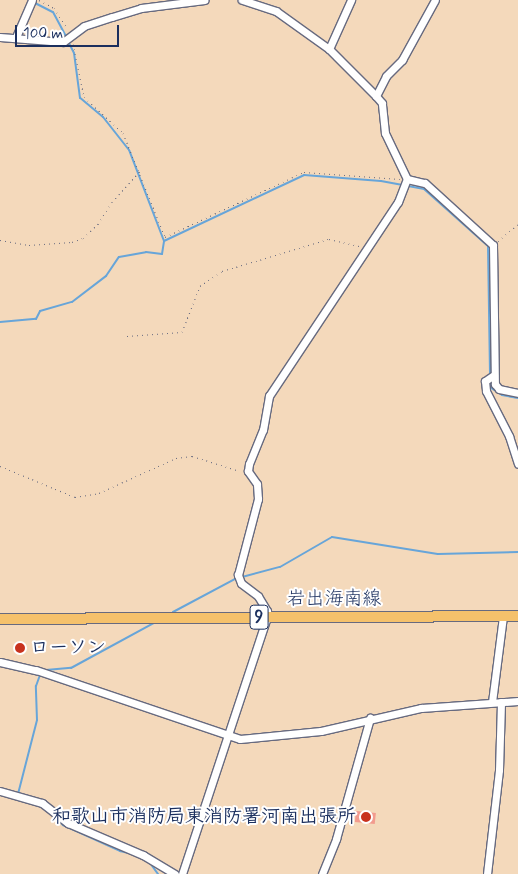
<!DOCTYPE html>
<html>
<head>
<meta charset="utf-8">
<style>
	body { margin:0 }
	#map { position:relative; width:518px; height:874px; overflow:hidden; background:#f4d9bb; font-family:Mynerve,"Klee One",sans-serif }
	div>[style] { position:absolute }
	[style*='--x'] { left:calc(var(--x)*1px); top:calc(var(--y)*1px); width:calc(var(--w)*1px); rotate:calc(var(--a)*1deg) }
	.stream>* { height:2px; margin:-1px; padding:0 1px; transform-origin:1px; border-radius:1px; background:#67a5d9 }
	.building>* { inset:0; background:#f29b8e; transform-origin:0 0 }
	.path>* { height:1px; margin-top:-0.5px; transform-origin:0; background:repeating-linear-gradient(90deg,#676a7f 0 1px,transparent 0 5px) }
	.roads { filter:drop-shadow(1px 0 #676a7f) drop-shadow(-1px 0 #676a7f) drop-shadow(0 1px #676a7f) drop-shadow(0 -1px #676a7f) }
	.minor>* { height:7px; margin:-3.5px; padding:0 3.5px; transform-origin:3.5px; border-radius:3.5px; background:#fff }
	.primary>* { height:10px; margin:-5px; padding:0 5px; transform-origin:5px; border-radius:5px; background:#f5c16b }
	.dots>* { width:14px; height:14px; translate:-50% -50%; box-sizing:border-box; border:2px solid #fff; border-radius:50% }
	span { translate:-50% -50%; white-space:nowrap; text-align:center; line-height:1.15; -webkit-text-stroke:4px #fff; paint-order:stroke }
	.shield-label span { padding:1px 4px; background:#fff; border:1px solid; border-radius:4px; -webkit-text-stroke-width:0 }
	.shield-label { font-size:18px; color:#1b2f5e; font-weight:700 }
	.street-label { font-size:19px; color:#1b2f5e }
	.poi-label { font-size:19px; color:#1b2f5e; font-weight:700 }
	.left { translate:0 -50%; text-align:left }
	.right { translate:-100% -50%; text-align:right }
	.scale { position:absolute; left:15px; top:25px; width:104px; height:22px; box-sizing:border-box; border:2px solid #1b2f5e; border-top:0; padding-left:6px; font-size:15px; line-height:18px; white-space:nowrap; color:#1b2f5e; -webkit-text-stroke:4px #fff; paint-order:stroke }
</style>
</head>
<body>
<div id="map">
	<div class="stream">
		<div style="--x:33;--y:2;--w:22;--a:27"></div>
		<div style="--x:53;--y:12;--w:27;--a:62"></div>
		<div style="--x:164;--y:241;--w:155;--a:-25.2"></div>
		<div style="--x:304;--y:175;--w:77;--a:4.5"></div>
		<div style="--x:381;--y:181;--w:44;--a:10.5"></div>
		<div style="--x:424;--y:189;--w:86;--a:41.7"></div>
		<div style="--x:488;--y:246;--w:128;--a:89.1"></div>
		<div style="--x:0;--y:322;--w:36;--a:-5"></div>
		<div style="--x:36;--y:319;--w:9;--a:-63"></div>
		<div style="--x:40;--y:311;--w:33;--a:-16"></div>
		<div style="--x:72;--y:302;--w:43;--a:-37.4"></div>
		<div style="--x:106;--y:276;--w:23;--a:-56"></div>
		<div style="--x:119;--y:257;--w:27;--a:-10"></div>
		<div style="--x:146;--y:252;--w:16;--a:7"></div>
		<div style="--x:162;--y:254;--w:13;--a:-81"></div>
		<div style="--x:164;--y:241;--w:97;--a:-111"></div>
		<div style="--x:129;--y:150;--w:42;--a:-128.2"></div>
		<div style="--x:103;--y:117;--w:30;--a:-140"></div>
		<div style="--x:80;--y:98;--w:45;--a:-97.6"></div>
		<div style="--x:74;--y:53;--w:13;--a:-117"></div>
		<div style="--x:490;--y:379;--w:9;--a:84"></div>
		<div style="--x:491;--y:388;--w:13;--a:32"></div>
		<div style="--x:502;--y:395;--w:16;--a:11"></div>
		<div style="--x:242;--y:577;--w:39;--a:-15"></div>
		<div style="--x:280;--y:567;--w:60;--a:-30"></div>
		<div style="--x:332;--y:537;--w:107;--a:9.1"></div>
		<div style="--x:438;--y:554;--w:80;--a:-1.4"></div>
		<div style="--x:173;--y:612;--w:72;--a:-28"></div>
		<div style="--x:46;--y:670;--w:25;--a:-5"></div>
		<div style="--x:71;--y:668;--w:94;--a:-28.5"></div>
		<div style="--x:18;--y:794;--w:76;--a:-75.6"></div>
		<div style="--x:37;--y:720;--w:34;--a:-92"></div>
		<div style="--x:36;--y:686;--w:12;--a:-70"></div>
		<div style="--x:56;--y:818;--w:10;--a:45"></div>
		<div style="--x:63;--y:825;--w:63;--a:24.5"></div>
		<div style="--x:120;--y:851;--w:12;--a:14"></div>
		<div style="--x:150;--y:863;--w:14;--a:54"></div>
	</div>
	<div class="building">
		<div style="left:356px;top:811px;width:20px;height:11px;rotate:6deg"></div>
	</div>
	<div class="path">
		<div style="--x:39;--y:0;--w:17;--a:28"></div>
		<div style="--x:54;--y:8;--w:24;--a:57"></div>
		<div style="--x:73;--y:44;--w:54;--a:78.3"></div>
		<div style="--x:84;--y:97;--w:53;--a:42.7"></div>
		<div style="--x:123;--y:133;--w:112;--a:68"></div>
		<div style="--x:165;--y:237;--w:153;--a:-25.1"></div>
		<div style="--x:304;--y:172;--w:96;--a:4.2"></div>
		<div style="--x:0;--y:240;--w:29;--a:10"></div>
		<div style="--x:29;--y:245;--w:43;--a:-4"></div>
		<div style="--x:72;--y:242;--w:12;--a:-20"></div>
		<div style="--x:83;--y:238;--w:21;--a:-43"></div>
		<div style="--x:98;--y:224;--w:26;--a:-58"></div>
		<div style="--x:112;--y:202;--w:42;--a:-47.9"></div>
		<div style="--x:498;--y:241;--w:26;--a:-40"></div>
		<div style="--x:127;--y:336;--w:55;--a:-4.2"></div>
		<div style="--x:182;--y:332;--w:49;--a:-68.6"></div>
		<div style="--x:200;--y:286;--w:27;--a:-34"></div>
		<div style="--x:222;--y:271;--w:112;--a:-16.7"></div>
		<div style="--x:329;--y:239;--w:32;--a:13"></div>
		<div style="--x:0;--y:466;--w:81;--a:22.5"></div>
		<div style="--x:75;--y:497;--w:24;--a:-9"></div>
		<div style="--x:99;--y:493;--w:85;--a:-24.4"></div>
		<div style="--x:176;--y:458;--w:16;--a:-7"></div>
		<div style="--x:192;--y:456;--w:50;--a:17.4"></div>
	</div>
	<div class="roads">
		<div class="minor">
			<div style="--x:0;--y:37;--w:63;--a:4.5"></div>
			<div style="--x:63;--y:42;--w:26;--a:-37"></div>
			<div style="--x:84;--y:26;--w:29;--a:-18"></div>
			<div style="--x:112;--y:17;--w:30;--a:-17"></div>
			<div style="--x:141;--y:8;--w:64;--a:-7.2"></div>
			<div style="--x:16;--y:37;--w:40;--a:-66.6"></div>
			<div style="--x:329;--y:49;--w:54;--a:-65.8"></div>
			<div style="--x:376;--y:96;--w:22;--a:-63"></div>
			<div style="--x:386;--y:76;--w:23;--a:-45"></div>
			<div style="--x:402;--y:60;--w:68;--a:-61.2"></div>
			<div style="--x:407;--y:179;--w:18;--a:13"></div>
			<div style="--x:425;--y:183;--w:92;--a:42.4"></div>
			<div style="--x:493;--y:245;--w:139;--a:89.2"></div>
			<div style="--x:495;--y:384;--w:6;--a:51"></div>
			<div style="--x:499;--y:389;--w:19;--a:12"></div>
			<div style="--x:494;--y:375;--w:11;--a:146"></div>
			<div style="--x:485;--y:381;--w:10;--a:84"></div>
			<div style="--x:486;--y:391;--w:51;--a:62.9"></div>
			<div style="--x:509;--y:436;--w:29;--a:72"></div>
			<div style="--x:0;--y:662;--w:37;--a:13"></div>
			<div style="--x:36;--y:670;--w:215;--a:18.7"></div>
			<div style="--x:240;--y:739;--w:81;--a:-5.6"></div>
			<div style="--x:321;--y:731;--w:103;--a:-13"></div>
			<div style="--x:421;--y:708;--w:97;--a:-4.1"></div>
			<div style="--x:492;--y:702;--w:87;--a:-82.7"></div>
			<div style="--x:0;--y:791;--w:44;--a:15.9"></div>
			<div style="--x:42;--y:803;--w:33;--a:38"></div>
			<div style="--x:68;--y:823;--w:82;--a:23.1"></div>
			<div style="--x:143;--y:855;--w:37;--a:31"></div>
			<div style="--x:182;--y:874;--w:271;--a:-71.7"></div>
			<div style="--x:267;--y:617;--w:6;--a:-90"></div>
			<div style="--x:267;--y:611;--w:17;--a:-121"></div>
			<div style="--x:258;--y:596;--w:21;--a:-143"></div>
			<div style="--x:241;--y:583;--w:9;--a:-111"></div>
			<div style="--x:238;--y:575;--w:79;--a:-75.3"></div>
			<div style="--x:258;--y:499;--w:15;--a:-94"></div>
			<div style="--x:257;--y:484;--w:16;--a:-125"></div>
			<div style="--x:248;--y:471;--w:7;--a:-82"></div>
			<div style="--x:249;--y:464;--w:37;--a:-68"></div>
			<div style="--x:263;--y:430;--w:35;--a:-80"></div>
			<div style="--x:269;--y:396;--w:233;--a:-56.4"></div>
			<div style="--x:398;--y:202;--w:25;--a:-69"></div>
			<div style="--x:407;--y:179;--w:51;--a:-115.6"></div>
			<div style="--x:385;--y:133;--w:30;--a:-96"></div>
			<div style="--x:382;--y:103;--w:9;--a:-131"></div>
			<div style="--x:376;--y:96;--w:66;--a:-135"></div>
			<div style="--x:329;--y:49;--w:65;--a:-144.4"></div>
			<div style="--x:276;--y:11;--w:36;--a:-162"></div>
			<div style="--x:322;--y:874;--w:38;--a:-68"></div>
			<div style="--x:336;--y:839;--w:126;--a:-74.3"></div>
			<div style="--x:487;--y:874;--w:105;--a:-83.4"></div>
			<div style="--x:499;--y:770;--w:68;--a:-88.3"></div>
		</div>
		<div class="primary">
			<div style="--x:0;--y:619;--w:518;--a:-0.33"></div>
		</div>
	</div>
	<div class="dots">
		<div style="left:20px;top:648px;background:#c8321e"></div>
		<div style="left:366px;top:817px;background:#c8321e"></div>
	</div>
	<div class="shield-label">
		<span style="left:259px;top:617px">9</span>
	</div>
	<div class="street-label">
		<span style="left:334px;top:599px">岩出海南線</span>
	</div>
	<div class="poi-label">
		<span class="left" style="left:30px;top:648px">ローソン</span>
		<span class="right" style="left:356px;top:817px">和歌山市消防局東消防署河南出張所</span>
	</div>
	<div class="scale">100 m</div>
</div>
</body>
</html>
